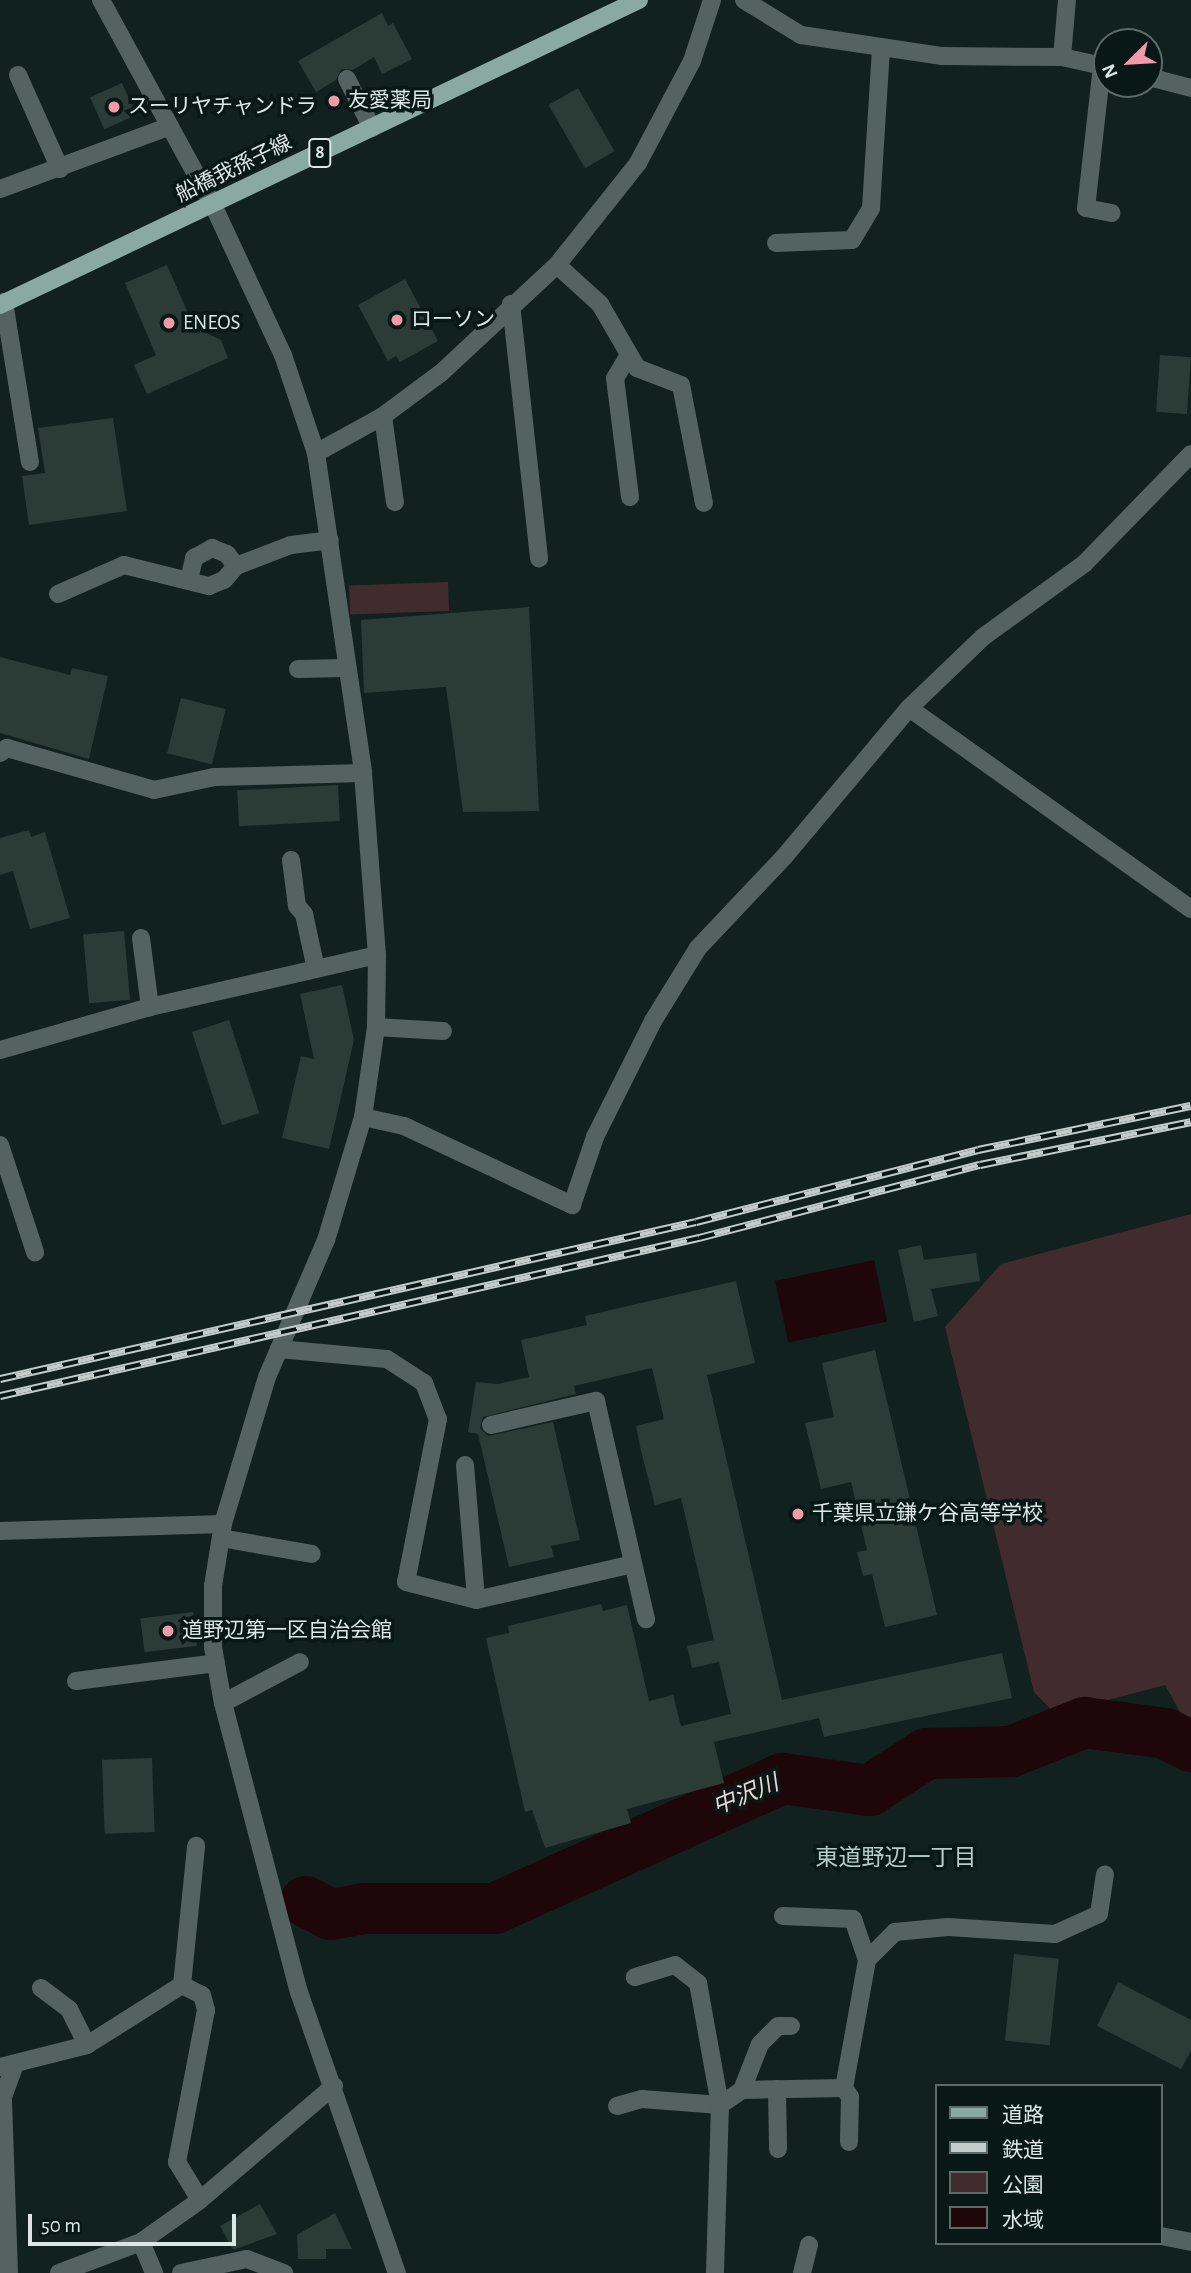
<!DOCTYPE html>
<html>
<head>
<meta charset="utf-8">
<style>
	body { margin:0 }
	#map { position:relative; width:1191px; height:2273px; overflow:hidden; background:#11211d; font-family:"Alegreya Sans","Noto Sans JP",sans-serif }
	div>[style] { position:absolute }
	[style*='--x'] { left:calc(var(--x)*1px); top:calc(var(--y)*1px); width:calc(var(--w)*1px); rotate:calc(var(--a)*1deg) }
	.green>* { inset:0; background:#422b2f; transform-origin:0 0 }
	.water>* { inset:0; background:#1e060b; transform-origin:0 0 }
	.river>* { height:51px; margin:-25.5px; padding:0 25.5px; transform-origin:25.5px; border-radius:25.5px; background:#1e060b }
	.building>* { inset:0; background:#2b3c37; transform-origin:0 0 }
	.minor>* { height:18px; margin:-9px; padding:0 9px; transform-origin:9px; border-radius:9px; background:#54635f }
	.major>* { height:18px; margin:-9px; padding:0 9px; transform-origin:9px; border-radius:9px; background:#8aaaa1 }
	.rail>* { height:8px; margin-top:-4px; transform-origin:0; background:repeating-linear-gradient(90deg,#081814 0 16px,#c2cdca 0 32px); box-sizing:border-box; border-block:2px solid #c2cdca }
	.dots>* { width:19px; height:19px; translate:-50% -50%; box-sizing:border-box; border:4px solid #081814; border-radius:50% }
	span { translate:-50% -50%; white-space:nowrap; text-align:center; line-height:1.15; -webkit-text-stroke:7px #081814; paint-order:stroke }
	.shield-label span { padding:2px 5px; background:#081814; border:2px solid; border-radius:5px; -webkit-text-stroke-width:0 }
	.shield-label { font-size:19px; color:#dce6e3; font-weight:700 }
	.poi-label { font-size:21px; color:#dce6e3 }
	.left { translate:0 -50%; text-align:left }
	.street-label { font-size:21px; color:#dce6e3 }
	.water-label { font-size:23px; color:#f9d2d8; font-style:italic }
	.neighbourhood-label { font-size:23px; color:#b7ccc6 }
	.legend { position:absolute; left:935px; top:2084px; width:228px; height:161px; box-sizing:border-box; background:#081814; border:2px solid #5d6a67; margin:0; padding:9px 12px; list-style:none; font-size:21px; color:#dce6e3 }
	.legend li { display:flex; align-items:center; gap:14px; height:35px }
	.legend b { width:35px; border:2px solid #5d6a67 }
	.north { position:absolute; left:1093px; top:28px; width:70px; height:70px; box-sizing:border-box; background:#081814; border:2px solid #5d6a67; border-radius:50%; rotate:246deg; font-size:19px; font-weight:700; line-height:28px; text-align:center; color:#dce6e3 }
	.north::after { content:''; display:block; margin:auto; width:24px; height:32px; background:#f39aaa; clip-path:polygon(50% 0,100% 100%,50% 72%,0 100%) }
	.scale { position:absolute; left:28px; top:2214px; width:208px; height:32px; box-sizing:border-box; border:4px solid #dce6e3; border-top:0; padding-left:9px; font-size:21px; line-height:24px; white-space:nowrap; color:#dce6e3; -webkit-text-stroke:5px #081814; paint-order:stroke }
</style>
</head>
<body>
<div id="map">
	<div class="green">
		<div style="left:448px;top:582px;width:29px;height:99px;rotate:88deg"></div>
		<div style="clip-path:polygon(1191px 1214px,1191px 1721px,1183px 1717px,1165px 1685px,1055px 1714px,1034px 1692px,945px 1327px,1001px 1264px)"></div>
	</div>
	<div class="water">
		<div style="left:874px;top:1260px;width:63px;height:101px;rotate:78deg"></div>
	</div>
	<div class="river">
		<div style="--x:305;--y:1901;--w:28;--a:27"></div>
		<div style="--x:330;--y:1914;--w:34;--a:-10"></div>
		<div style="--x:363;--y:1908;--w:131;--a:0"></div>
		<div style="--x:494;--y:1908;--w:316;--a:-24.3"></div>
		<div style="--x:782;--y:1778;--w:88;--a:7.9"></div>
		<div style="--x:869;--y:1790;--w:68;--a:-33"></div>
		<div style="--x:926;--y:1753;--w:85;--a:-1.3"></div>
		<div style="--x:1011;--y:1751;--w:79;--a:-21.7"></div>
		<div style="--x:1084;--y:1722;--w:82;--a:7.7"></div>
		<div style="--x:1165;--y:1733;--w:29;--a:27"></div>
	</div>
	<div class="building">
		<div style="clip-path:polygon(382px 13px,388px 26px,393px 23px,412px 59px,382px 74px,374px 57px,353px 70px,341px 69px,336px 80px,316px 92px,298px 61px)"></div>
		<div style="left:122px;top:83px;width:35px;height:35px;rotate:66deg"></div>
		<div style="left:578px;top:88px;width:73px;height:34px;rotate:60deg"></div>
		<div style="clip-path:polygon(167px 265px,194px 327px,221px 340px,228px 358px,147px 394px,134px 365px,156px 355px,125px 283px)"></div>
		<div style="clip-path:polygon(405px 279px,438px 341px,400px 362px,396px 356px,388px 361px,358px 305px)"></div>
		<div style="left:1160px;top:355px;width:31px;height:57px;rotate:4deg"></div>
		<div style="clip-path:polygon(113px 418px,127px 511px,29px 525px,22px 476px,45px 473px,38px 428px)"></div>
		<div style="clip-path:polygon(529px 607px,539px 811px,463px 812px,446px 687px,364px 693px,361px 620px)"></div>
		<div style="clip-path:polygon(0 657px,70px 675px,72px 668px,108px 676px,89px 759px,0 733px)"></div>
		<div style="left:181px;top:698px;width:46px;height:57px;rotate:14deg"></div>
		<div style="left:338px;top:785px;width:36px;height:101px;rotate:87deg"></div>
		<div style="clip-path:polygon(29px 830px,31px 837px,45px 832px,70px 918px,30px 929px,13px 871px,0 875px,0 838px)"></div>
		<div style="left:124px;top:931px;width:69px;height:41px;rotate:85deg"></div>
		<div style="clip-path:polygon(342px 985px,354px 1040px,329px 1149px,282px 1138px,301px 1056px,314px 1059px,300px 994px)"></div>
		<div style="left:229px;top:1020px;width:98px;height:39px;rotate:72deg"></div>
		<div style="clip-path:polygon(921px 1245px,924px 1260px,976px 1253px,980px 1281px,931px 1289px,938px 1316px,914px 1322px,898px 1250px)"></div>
		<div style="clip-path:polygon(736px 1281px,755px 1363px,707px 1375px,782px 1700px,1002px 1653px,1012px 1698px,824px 1737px,819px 1718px,714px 1742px,724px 1783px,627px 1809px,631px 1823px,545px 1848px,532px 1810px,525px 1812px,486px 1638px,509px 1633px,508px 1626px,601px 1604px,603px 1611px,627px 1605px,649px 1701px,673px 1695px,681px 1726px,731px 1714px,719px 1662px,692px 1668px,687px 1646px,714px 1640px,681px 1498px,655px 1505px,641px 1451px,636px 1426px,664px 1419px,652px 1368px,574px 1386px,576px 1394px,483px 1417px,480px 1428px,488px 1436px,553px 1422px,580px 1540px,551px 1546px,554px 1557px,509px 1567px,478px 1434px,468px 1432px,476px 1382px,498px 1384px,529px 1377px,521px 1340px,587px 1325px,585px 1316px)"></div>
		<div style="clip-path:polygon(875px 1350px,937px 1615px,885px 1627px,872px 1574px,863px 1576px,857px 1552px,867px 1550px,851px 1482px,821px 1489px,805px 1423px,834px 1417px,822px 1363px)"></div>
		<div style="left:193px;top:1612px;width:34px;height:53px;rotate:83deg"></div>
		<div style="left:152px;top:1758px;width:74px;height:50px;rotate:88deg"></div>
		<div style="left:1014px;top:1954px;width:45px;height:87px;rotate:6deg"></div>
		<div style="clip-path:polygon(1118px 1982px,1191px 2020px,1191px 2051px,1181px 2069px,1097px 2026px)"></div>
		<div style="clip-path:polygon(260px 2204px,277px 2234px,233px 2250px,220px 2226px)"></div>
		<div style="clip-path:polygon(335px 2213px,352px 2249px,326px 2249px,326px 2259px,298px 2259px,297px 2235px)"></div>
	</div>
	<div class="minor">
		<div style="--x:101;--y:0;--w:234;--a:61.4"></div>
		<div style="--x:213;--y:205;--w:166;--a:65"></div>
		<div style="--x:283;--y:355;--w:103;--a:71.4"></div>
		<div style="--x:316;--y:453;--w:323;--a:81.6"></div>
		<div style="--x:363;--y:773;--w:183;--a:85.6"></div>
		<div style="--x:377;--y:955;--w:72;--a:90.8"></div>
		<div style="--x:376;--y:1027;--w:91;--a:98.2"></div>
		<div style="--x:363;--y:1117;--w:128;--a:106.7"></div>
		<div style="--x:326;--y:1240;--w:149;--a:113.3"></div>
		<div style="--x:267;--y:1377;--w:153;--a:106.7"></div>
		<div style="--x:223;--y:1524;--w:63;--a:99.2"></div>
		<div style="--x:213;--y:1586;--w:61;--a:90"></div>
		<div style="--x:213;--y:1647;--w:57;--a:79.9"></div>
		<div style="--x:223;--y:1703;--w:299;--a:75.3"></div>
		<div style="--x:299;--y:1992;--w:298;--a:70.8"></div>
		<div style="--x:744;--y:0;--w:67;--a:31.6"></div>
		<div style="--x:801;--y:35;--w:143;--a:8.5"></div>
		<div style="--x:942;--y:56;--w:120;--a:0.5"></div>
		<div style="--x:1062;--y:57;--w:46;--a:12.5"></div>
		<div style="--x:1062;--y:57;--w:57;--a:-85"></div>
		<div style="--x:1102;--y:66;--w:143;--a:96.4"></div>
		<div style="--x:1086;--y:208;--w:26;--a:11"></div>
		<div style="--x:18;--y:75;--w:103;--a:65.9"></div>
		<div style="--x:1149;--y:77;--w:43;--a:14.7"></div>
		<div style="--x:347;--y:79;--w:55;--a:63"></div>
		<div style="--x:0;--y:189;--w:181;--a:-20.3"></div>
		<div style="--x:776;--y:243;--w:76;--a:-2.3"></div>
		<div style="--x:852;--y:240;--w:37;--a:-59"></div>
		<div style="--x:871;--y:208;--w:159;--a:-86.4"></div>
		<div style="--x:557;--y:265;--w:58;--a:42.2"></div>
		<div style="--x:600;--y:304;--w:74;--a:60"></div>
		<div style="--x:637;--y:368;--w:47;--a:21.1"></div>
		<div style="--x:681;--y:385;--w:120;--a:79"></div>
		<div style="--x:4;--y:302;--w:162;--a:80.8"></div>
		<div style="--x:511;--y:304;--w:256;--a:83.7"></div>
		<div style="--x:629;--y:355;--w:27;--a:121"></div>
		<div style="--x:615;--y:378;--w:120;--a:82.8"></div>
		<div style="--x:383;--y:416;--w:87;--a:82.1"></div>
		<div style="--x:316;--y:453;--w:77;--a:-28.9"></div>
		<div style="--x:383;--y:416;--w:72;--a:-36.6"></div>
		<div style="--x:441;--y:373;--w:158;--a:-43"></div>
		<div style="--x:557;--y:265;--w:130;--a:-51.5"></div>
		<div style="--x:638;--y:163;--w:115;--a:-62.1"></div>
		<div style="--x:692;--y:61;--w:64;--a:-71.8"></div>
		<div style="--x:189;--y:580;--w:23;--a:-77"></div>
		<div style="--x:194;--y:558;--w:21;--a:-29"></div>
		<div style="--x:212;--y:548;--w:16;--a:22"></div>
		<div style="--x:227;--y:554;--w:15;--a:53"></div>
		<div style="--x:58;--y:594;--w:72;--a:-23.7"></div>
		<div style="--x:124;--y:565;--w:88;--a:13.9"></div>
		<div style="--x:209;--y:586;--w:16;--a:-22"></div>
		<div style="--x:224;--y:580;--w:18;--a:-49"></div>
		<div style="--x:236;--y:566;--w:59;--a:-20.9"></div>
		<div style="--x:291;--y:545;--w:39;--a:-7"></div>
		<div style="--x:298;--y:669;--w:49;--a:-1.2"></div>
		<div style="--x:909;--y:708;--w:346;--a:35.5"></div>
		<div style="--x:0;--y:753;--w:9;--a:-36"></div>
		<div style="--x:7;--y:748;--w:153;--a:15.9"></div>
		<div style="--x:154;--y:790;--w:61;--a:-12.2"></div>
		<div style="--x:214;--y:777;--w:149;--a:-1.5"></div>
		<div style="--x:291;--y:860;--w:46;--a:82.6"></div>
		<div style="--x:297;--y:906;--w:11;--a:49"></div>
		<div style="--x:304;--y:914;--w:56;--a:77.7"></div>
		<div style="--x:141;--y:938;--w:70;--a:82.6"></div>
		<div style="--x:376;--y:1027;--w:67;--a:3.4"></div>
		<div style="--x:0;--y:1050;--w:156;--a:-16"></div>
		<div style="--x:150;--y:1007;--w:233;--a:-12.9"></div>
		<div style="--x:363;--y:1117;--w:42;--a:12.4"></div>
		<div style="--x:404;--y:1126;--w:186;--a:25.2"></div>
		<div style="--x:572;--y:1205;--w:72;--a:-71.3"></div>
		<div style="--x:595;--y:1137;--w:130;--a:-63.4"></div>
		<div style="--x:653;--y:1021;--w:86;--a:-58.3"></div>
		<div style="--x:698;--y:948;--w:125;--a:-46.6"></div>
		<div style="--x:784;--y:857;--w:194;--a:-50"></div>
		<div style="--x:909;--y:708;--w:103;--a:-43.8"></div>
		<div style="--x:983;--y:637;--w:125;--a:-35.9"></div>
		<div style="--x:1084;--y:564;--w:153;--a:-45.8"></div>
		<div style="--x:0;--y:1145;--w:113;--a:71.9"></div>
		<div style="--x:279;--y:1349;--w:108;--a:5.3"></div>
		<div style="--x:387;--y:1359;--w:44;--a:33"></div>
		<div style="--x:424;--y:1383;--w:39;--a:69"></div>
		<div style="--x:438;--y:1419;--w:166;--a:101.1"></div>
		<div style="--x:406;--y:1582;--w:72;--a:14.4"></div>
		<div style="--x:476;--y:1600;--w:161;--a:-12.9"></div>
		<div style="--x:491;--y:1425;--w:108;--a:-12.9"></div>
		<div style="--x:596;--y:1401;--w:224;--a:77.1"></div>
		<div style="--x:465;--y:1465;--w:135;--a:85.3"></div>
		<div style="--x:0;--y:1531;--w:223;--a:-1.8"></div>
		<div style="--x:221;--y:1538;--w:92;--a:10"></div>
		<div style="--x:76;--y:1681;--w:141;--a:-7.3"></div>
		<div style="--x:223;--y:1703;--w:87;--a:-28"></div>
		<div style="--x:783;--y:1916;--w:70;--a:2.5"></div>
		<div style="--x:853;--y:1919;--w:43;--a:71.1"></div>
		<div style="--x:182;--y:1985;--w:140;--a:-84.2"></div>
		<div style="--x:41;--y:1988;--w:35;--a:37"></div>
		<div style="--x:69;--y:2009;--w:40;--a:63.4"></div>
		<div style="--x:0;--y:2067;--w:90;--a:-14.2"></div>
		<div style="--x:87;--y:2045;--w:112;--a:-32.3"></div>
		<div style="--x:182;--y:1985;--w:22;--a:27"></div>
		<div style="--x:202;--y:1995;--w:16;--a:75"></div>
		<div style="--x:206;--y:2010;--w:155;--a:100.8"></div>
		<div style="--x:177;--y:2162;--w:44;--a:58.8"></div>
		<div style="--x:844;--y:2088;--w:11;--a:56"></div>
		<div style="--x:850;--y:2097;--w:45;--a:91.3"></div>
		<div style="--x:777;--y:2089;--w:60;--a:89"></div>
		<div style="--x:742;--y:2090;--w:49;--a:-68.6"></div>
		<div style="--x:760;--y:2044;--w:25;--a:-45"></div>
		<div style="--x:778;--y:2026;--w:13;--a:0"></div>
		<div style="--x:617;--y:2106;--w:26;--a:-16"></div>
		<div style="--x:642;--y:2099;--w:78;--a:4.4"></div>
		<div style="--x:720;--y:2105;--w:124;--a:-100.2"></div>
		<div style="--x:698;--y:1983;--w:29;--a:-142"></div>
		<div style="--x:675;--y:1965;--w:42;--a:163.3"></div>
		<div style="--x:1161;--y:2236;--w:31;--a:11"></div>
		<div style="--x:141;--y:2242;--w:34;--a:67"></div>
		<div style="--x:9;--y:2273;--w:176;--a:-92"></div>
		<div style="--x:3;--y:2097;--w:32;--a:-70"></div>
		<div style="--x:59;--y:2273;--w:88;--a:-20.7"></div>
		<div style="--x:141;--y:2242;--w:72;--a:-35.4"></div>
		<div style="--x:200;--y:2200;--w:176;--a:-40.4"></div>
		<div style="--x:181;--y:2273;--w:67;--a:-12"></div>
		<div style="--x:247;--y:2259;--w:40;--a:21"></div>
		<div style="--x:715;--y:2273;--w:168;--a:-88.3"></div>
		<div style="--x:720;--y:2105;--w:27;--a:-34"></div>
		<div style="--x:742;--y:2090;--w:102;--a:-1.1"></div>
		<div style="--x:844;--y:2088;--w:130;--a:-79.8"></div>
		<div style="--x:867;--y:1960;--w:40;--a:-45"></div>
		<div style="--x:895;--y:1932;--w:53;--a:-5.4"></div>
		<div style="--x:948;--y:1927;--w:107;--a:3.7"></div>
		<div style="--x:1055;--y:1934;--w:48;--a:-24.4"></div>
		<div style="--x:1099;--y:1914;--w:40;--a:-81.5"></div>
		<div style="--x:802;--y:2273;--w:29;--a:-76"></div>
	</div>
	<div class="major">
		<div style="--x:0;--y:305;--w:708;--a:-25.52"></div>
	</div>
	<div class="rail">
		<div style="--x:0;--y:1379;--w:713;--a:-12.71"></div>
		<div style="--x:696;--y:1222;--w:291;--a:-14.3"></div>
		<div style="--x:978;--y:1150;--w:217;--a:-11.7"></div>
		<div style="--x:0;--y:1396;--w:717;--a:-12.74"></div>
		<div style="--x:699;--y:1238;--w:290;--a:-14.6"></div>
		<div style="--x:980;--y:1165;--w:215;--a:-11.5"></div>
	</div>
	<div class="dots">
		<div style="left:334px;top:101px;background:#f39aaa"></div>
		<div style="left:114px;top:107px;background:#f39aaa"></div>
		<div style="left:397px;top:320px;background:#f39aaa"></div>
		<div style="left:169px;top:323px;background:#f39aaa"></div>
		<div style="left:798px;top:1514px;background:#f39aaa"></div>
		<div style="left:168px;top:1631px;background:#f39aaa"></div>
	</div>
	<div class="shield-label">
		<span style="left:320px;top:153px">8</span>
	</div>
	<div class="poi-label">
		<span class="left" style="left:348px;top:101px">友愛薬局</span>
		<span class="left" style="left:128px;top:107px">スーリヤチャンドラ</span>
		<span class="left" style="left:411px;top:320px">ローソン</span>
		<span class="left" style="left:183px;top:323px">ENEOS</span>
		<span class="left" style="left:812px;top:1514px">千葉県立鎌ケ谷高等学校</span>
		<span class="left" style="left:182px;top:1631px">道野辺第一区自治会館</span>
	</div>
	<div class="street-label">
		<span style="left:234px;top:169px;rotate:-26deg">船橋我孫子線</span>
	</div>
	<div class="water-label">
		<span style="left:746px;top:1796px;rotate:-22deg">中沢川</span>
	</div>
	<div class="neighbourhood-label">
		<span style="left:896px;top:1859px">東道野辺一丁目</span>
	</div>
	<ul class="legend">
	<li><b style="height:9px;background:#8aaaa1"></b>道路</li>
	<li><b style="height:9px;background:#c2cdca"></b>鉄道</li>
	<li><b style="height:19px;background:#422b2f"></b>公園</li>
	<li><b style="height:19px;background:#1e060b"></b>水域</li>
	</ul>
	<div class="north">N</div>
	<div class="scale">50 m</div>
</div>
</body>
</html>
